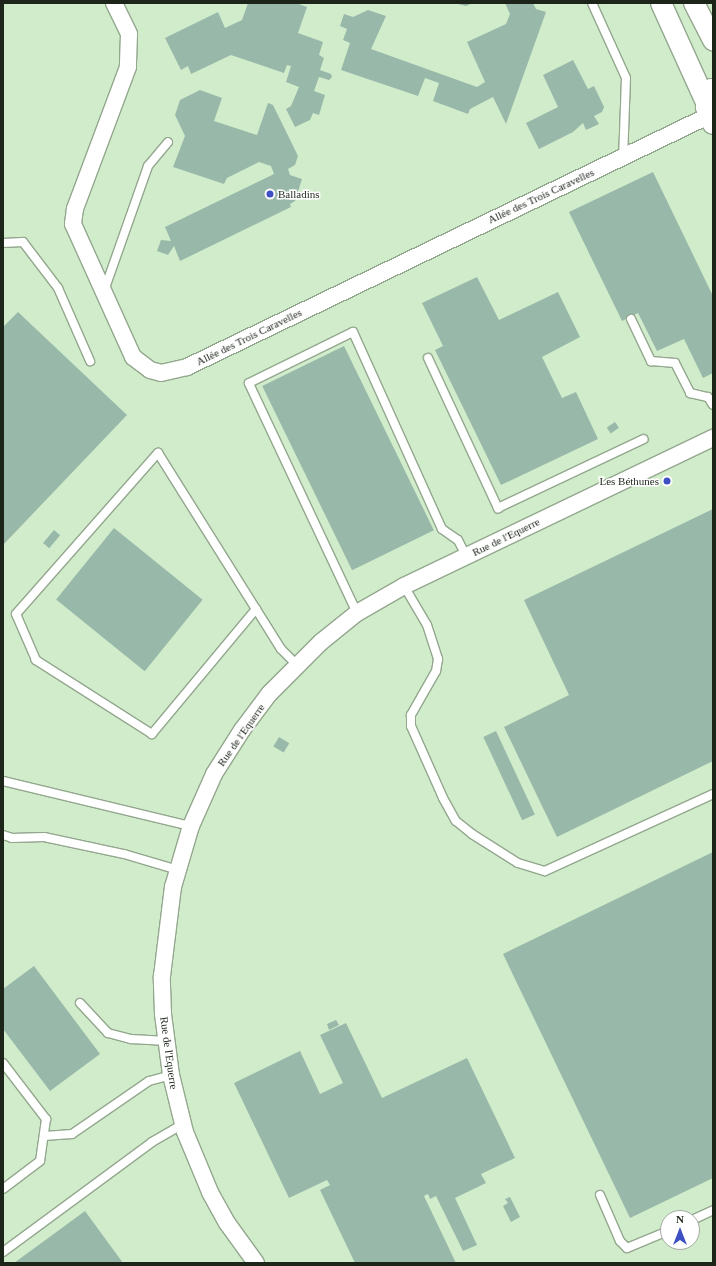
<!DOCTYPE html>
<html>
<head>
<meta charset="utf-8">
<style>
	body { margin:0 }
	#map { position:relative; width:716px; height:1266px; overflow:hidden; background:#dff5d9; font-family:Georgia,serif }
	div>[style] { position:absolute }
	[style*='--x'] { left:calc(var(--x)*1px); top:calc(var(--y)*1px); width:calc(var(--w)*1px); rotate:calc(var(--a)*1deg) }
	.built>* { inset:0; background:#d1ecca }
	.building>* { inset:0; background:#98b9aa; transform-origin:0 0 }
	.roads { filter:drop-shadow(1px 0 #93a78e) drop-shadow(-1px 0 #93a78e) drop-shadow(0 1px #93a78e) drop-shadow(0 -1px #93a78e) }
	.service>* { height:8px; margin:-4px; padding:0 4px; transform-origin:4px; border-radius:4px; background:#fff }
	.minor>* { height:16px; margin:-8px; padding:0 8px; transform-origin:8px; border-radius:8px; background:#fff }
	.tertiary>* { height:20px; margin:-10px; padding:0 10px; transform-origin:10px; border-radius:10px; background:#fff }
	.dots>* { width:11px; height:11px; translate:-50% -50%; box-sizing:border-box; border:2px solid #fff; border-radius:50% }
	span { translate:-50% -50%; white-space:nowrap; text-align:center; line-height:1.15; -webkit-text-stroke:3px #fff; paint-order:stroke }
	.poi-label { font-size:11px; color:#1d251b }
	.left { translate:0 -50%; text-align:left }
	.right { translate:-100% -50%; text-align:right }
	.street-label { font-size:11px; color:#1d251b }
	.frame { position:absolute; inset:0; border:4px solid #1d251b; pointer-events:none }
	.north { position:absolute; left:660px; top:1210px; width:40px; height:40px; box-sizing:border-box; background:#fff; border:1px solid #a5a8a4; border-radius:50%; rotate:0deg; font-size:11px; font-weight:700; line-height:16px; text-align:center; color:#1d251b }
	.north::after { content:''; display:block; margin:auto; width:14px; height:18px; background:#3d4fc2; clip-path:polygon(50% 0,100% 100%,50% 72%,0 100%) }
</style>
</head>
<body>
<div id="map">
	<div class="built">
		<div style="clip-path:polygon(evenodd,3px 3px,713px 3px,713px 1263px,3px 1263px,3px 3px,668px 1218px,692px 1218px,692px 1242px,668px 1242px,668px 1218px)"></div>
	</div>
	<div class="building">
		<div style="clip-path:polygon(248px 3px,296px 3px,307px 7px,298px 33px,323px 42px,319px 55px,324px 58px,320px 70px,331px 74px,332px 77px,329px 80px,319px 77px,314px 91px,325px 95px,319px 115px,313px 113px,310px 120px,295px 127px,286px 109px,291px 106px,299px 87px,286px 82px,291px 66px,287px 65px,284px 73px,231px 55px,191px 74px,188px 66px,181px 70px,165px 38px,218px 12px,225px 28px,242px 20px)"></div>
		<div style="clip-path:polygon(454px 3px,473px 3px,466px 6px)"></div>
		<div style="clip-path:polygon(505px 3px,533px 3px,536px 9px,546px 12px,506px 124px,493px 97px,470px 109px,468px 114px,433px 101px,439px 83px,425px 78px,418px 96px,341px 70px,350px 43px,343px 40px,347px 29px,340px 26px,344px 14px,353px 17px,368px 10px,386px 16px,371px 49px,477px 87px,485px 82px,467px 42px,506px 24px,510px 14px)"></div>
		<div style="clip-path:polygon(573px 60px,588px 89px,594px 86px,604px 107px,602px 112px,594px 116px,599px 124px,586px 130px,583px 123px,573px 132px,539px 149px,526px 123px,558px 107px,543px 75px)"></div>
		<div style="clip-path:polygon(200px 90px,222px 98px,214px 121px,257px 135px,268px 103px,273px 105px,298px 156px,295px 165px,288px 169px,290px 175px,302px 179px,295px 201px,290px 204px,291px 207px,180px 261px,174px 246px,168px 255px,157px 251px,161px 240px,171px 241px,165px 227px,274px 174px,271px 166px,259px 162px,227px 178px,224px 184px,173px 167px,185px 136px,175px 115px,180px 100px)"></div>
		<div style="clip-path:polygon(653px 172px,713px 296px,713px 373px,703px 378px,684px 339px,657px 351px,638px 313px,622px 321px,569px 212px)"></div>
		<div style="clip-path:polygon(477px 277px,499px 320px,558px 292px,580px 337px,542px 357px,562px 398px,576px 392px,598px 439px,501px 485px,435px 350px,443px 346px,422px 303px)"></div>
		<div style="clip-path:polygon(18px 312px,127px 415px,3px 545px,3px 327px)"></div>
		<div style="left:344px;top:346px;width:205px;height:91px;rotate:64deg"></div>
		<div style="left:615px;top:422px;width:7px;height:10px;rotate:56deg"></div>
		<div style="clip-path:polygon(713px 509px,713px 761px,557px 837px,504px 727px,569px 695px,524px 600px)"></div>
		<div style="left:114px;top:528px;width:114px;height:92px;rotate:39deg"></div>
		<div style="left:54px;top:530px;width:8px;height:17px;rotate:40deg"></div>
		<div style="left:496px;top:731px;width:92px;height:14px;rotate:65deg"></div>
		<div style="left:279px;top:737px;width:12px;height:11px;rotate:31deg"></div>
		<div style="clip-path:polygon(713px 852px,713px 1178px,630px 1218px,503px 954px)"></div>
		<div style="clip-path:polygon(34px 966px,100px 1054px,50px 1091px,3px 1029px,3px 989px)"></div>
		<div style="clip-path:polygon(336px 1020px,339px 1025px,329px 1030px,327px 1024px)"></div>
		<div style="clip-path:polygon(346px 1023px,382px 1098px,467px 1058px,515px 1158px,481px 1174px,486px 1183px,455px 1198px,477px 1245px,463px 1251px,436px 1196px,430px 1199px,428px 1194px,424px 1196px,456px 1263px,355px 1263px,320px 1190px,330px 1185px,327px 1180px,289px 1198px,234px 1083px,300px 1051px,320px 1094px,343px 1083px,320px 1035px)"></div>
		<div style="clip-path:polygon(510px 1197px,520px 1217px,511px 1222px,503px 1206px,508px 1203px,505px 1199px)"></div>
		<div style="clip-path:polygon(85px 1211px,123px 1263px,14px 1263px,40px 1244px)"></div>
	</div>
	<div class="roads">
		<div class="service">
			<div style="--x:592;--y:3;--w:82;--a:65.6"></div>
			<div style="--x:626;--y:78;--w:80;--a:92.1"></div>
			<div style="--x:3;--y:243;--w:20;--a:-3"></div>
			<div style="--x:23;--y:242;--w:58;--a:52.7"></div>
			<div style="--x:58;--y:288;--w:80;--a:66.3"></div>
			<div style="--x:104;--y:291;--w:133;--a:-70.6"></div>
			<div style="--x:148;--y:166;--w:31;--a:-50"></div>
			<div style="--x:631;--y:319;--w:47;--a:64.5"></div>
			<div style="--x:651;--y:361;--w:24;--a:5"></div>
			<div style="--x:675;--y:363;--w:34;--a:63"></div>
			<div style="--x:690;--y:393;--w:18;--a:13"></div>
			<div style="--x:708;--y:397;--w:9;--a:58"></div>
			<div style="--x:428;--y:358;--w:166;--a:65"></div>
			<div style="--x:498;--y:508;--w:161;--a:-25.3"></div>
			<div style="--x:404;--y:586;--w:45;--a:59.5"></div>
			<div style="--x:427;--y:625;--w:36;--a:72"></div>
			<div style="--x:438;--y:659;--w:12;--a:99"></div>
			<div style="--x:436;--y:671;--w:51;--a:119.6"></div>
			<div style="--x:411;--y:715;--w:11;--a:90"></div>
			<div style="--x:411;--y:726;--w:79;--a:66"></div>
			<div style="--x:443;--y:798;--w:26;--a:61"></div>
			<div style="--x:456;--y:821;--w:21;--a:39"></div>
			<div style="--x:472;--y:834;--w:54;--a:32.2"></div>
			<div style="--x:518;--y:863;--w:28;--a:17"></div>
			<div style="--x:545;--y:871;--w:185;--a:-24.6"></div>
			<div style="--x:256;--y:609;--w:163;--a:129.8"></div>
			<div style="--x:152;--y:734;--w:138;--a:-147.5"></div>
			<div style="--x:36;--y:660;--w:50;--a:-113.5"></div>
			<div style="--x:16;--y:614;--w:215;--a:-48.6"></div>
			<div style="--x:158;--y:453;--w:184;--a:57.9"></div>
			<div style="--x:256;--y:609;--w:47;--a:58"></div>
			<div style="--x:281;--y:649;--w:23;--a:45"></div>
			<div style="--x:357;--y:613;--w:254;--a:-115.2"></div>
			<div style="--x:249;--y:383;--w:116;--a:-26.1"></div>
			<div style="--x:353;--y:332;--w:216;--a:65.7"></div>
			<div style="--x:442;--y:529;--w:19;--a:35"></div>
			<div style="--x:458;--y:540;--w:18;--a:63"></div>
			<div style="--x:3;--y:781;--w:193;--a:13.5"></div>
			<div style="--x:3;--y:835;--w:9;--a:18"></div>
			<div style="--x:12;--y:838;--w:32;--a:-2"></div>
			<div style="--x:44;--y:837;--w:82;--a:12"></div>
			<div style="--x:124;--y:854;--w:56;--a:16.5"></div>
			<div style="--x:80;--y:1003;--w:41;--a:47"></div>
			<div style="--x:108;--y:1033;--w:24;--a:15"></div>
			<div style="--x:131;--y:1039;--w:36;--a:3"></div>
			<div style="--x:3;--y:1063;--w:71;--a:52.5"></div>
			<div style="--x:46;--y:1119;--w:42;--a:98.1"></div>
			<div style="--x:40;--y:1161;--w:46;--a:142.9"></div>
			<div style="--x:44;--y:1136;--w:28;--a:-4"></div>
			<div style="--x:72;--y:1134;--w:93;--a:-34.5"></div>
			<div style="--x:149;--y:1081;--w:23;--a:-15"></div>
			<div style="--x:600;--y:1195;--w:50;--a:66.5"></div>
			<div style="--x:620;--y:1241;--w:10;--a:45"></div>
			<div style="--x:627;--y:1248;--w:44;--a:-22.5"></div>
			<div style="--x:692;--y:1220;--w:23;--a:-25"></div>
			<div style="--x:3;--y:1252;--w:185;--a:-36.4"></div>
			<div style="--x:152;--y:1142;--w:36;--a:-30"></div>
		</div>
		<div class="minor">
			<div style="--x:114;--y:3;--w:34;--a:64"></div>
			<div style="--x:129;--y:34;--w:33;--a:92"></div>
			<div style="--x:128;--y:67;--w:152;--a:110.5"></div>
			<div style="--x:75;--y:209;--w:15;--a:98"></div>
			<div style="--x:73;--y:224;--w:146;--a:65.7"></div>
			<div style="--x:133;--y:357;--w:21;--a:37"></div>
			<div style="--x:150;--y:370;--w:11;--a:15"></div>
			<div style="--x:161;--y:373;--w:27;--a:-13"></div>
			<div style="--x:187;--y:367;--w:578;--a:-25.72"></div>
			<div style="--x:256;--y:1263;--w:49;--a:-125.9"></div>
			<div style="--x:227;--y:1223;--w:35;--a:-119"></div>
			<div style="--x:210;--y:1192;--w:65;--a:-112.6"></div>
			<div style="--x:185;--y:1132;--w:59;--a:-103.8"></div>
			<div style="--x:171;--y:1075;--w:62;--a:-97.5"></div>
			<div style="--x:163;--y:1014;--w:38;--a:-92"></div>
			<div style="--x:162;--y:976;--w:90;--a:-83"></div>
			<div style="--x:173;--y:887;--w:64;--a:-73.6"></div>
			<div style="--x:191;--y:826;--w:57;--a:-66.1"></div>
			<div style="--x:214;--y:774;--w:52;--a:-57.5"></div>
			<div style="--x:242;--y:730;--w:45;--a:-53.1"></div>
			<div style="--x:269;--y:694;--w:74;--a:-45"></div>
			<div style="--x:321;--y:642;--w:46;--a:-38.9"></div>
			<div style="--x:357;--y:613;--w:54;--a:-29.9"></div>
			<div style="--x:404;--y:586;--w:343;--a:-25.6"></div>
		</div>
		<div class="tertiary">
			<div style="--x:661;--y:3;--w:109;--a:65.6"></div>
			<div style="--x:694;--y:3;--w:42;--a:62.8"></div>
			<div style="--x:711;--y:89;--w:19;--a:106"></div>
			<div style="--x:706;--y:107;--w:18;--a:68"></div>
		</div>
	</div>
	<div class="dots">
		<div style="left:270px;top:194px;background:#3d4fc2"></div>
		<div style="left:667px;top:481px;background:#3d4fc2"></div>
	</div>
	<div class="poi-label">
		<span class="left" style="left:278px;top:194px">Balladins</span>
		<span class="right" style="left:659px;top:481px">Les Béthunes</span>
	</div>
	<div class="street-label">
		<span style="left:541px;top:196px;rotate:-25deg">Allée des Trois Caravelles</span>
		<span style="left:249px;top:337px;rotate:-26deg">Allée des Trois Caravelles</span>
		<span style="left:506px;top:537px;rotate:-26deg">Rue de l'Equerre</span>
		<span style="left:241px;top:735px;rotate:-55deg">Rue de l'Equerre</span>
		<span style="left:169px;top:1053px;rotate:82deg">Rue de l'Equerre</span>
	</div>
	<div class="frame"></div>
	<div class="north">N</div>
</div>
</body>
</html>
